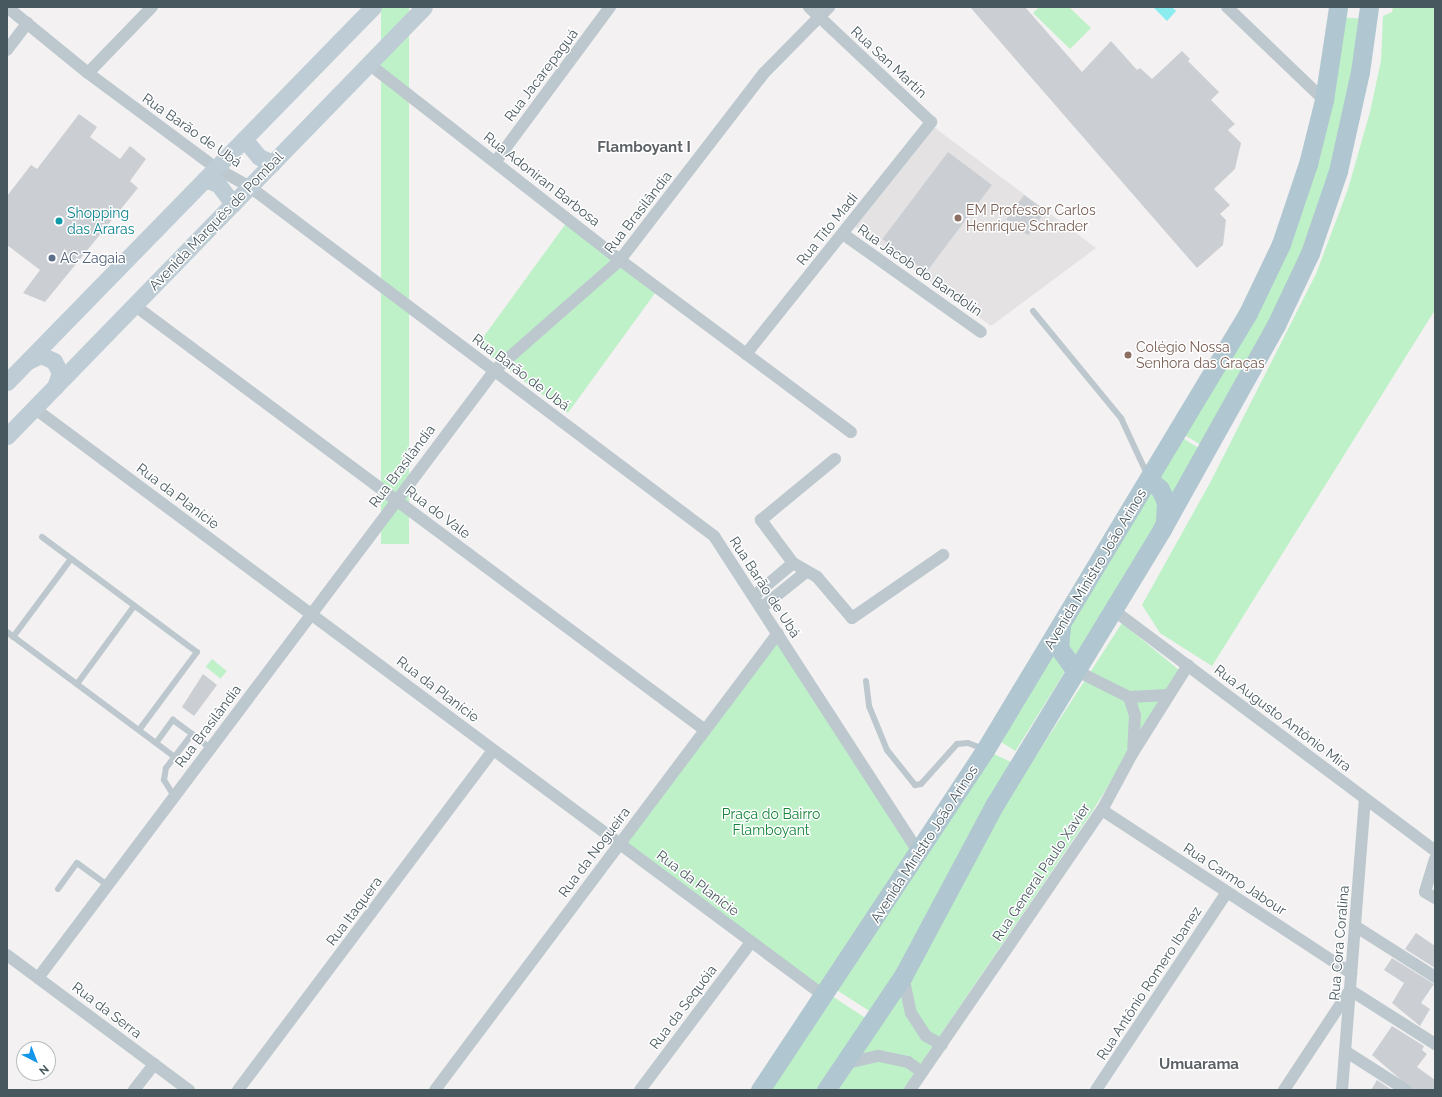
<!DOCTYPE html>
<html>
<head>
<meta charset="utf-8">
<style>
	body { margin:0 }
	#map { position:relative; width:1442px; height:1097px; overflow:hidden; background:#f3f1f1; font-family:Raleway,sans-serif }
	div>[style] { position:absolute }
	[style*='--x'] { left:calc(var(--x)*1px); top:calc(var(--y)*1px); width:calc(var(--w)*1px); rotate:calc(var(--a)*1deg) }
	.education>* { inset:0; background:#e4e2e3 }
	.green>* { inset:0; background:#bff1c9; transform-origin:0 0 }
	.water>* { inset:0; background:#8becef }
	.building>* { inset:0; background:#cbcfd3; transform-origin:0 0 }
	.lane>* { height:6px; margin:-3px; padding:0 3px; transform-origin:3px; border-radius:3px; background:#bcc8ce }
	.street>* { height:12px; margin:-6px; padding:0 6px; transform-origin:6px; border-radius:6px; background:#bcc8ce }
	.secondary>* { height:17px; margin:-8.5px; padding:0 8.5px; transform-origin:8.5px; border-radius:8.5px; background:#becdd5 }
	.primary>* { height:19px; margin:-9.5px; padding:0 9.5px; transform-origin:9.5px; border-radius:9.5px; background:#b0c6d0 }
	.dots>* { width:11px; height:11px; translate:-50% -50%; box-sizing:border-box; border:2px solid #fff; border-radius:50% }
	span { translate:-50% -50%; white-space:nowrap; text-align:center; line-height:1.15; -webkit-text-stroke:3px #fff; paint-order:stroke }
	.street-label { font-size:14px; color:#48585f }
	.education-label { font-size:14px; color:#785e54 }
	.left { translate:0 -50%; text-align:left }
	.culture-label { font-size:14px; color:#0d838f }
	.service-label { font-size:14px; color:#4e5e75 }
	.park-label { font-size:14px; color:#148439 }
	.neighbourhood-label { font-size:15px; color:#5d6266; font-weight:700 }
	.frame { position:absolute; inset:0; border:8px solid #48585f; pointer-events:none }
	.north { position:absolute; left:16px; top:1041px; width:40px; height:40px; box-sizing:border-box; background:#fff; border:1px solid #b6bcbf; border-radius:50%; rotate:138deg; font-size:11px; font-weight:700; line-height:16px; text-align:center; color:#48585f }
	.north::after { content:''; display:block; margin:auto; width:14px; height:18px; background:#1396ea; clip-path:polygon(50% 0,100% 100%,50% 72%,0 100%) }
</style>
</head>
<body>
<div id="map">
	<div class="education">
		<div style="clip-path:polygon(931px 125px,1096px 248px,991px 326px,854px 226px)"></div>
	</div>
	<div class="green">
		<div style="left:381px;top:7px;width:28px;height:537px"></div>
		<div style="clip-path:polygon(1039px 7px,1069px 7px,1091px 28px,1070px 49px,1033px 13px)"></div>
		<div style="clip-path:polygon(1393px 7px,1435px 7px,1435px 310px,1212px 666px,1160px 633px,1142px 605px,1211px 481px,1316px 274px,1348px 189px,1370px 112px,1381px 61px,1383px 16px,1392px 12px)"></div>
		<div style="clip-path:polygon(1340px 17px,1365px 19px,1323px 212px,1206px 448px,1183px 434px,1286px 244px)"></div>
		<div style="left:567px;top:222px;width:113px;height:154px;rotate:36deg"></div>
		<div style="left:1181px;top:437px;width:26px;height:354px;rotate:32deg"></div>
		<div style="clip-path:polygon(1122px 623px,1179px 670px,1092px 812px,903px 1090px,835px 1090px,999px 813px)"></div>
		<div style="clip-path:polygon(778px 633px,919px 853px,823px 995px,619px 844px)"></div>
		<div style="left:212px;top:659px;width:19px;height:10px;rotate:39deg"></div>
		<div style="clip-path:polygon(992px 753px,1015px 764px,874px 1014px,832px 987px)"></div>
		<div style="clip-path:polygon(832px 996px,867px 1019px,817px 1090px,771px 1090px)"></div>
	</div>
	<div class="water">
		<div style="clip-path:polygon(1172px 7px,1176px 11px,1167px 21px,1154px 8px)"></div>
	</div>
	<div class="building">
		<div style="clip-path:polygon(970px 7px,1025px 7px,1082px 72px,1111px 41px,1137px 70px,1140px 68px,1152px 79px,1182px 51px,1190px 59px,1188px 61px,1219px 92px,1211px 100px,1235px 124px,1228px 130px,1241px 143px,1235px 169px,1214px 189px,1230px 205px,1220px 214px,1226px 220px,1223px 245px,1197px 268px)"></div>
		<div style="clip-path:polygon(79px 114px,97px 127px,90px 137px,120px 159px,130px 146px,146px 159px,130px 181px,138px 188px,45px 302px,23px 293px,40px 270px,7px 245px,7px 196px,31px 165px,37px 169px)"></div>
		<div style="left:948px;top:152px;width:55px;height:109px;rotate:37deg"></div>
		<div style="left:1024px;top:195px;width:27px;height:30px;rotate:36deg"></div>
		<div style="clip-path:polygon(203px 674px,217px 685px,194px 716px,182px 707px)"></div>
		<div style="clip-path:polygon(1416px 933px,1435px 946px,1435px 968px,1405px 949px)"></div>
		<div style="clip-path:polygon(1392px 958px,1434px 984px,1421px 1003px,1430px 1009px,1420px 1026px,1392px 1003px,1404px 983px,1384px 970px)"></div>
		<div style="clip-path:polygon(1392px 1026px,1424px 1046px,1422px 1050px,1427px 1054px,1417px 1067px,1435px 1080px,1435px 1090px,1413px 1090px,1372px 1055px)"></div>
		<div style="clip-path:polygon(1377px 1080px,1392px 1090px,1371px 1090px)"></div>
	</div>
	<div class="lane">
		<div style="--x:1033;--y:311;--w:139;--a:50.6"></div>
		<div style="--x:1121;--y:418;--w:62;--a:65.1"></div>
		<div style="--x:42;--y:537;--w:193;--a:36.6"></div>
		<div style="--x:197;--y:652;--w:97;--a:126.6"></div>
		<div style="--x:7;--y:632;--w:209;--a:36.7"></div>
		<div style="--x:13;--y:637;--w:97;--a:-53.4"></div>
		<div style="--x:866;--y:681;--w:25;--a:83"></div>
		<div style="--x:869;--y:706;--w:48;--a:67.8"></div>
		<div style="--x:887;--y:750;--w:45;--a:51.3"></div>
		<div style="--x:915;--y:785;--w:6;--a:-9"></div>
		<div style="--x:921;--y:784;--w:54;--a:-48"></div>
		<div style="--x:957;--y:744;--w:11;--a:-5"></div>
		<div style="--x:968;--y:743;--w:17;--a:21"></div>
		<div style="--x:77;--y:684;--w:97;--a:-53.8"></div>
		<div style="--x:156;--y:743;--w:29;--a:-54"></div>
		<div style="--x:173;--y:720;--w:24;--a:36"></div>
		<div style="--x:174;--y:796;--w:19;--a:-122"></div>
		<div style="--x:164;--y:780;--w:12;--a:-81"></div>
		<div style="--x:166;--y:768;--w:43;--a:-52.6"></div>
		<div style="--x:192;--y:734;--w:23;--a:38"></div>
		<div style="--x:58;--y:889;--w:32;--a:-54"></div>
		<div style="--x:77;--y:863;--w:37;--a:36"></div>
	</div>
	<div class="street">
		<div style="--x:7;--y:7;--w:104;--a:39.2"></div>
		<div style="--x:88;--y:73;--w:159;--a:36.6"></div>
		<div style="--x:216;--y:168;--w:39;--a:29"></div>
		<div style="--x:250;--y:187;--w:581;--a:36.95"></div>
		<div style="--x:714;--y:536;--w:378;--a:57.1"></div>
		<div style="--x:1227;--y:7;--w:134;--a:43.8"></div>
		<div style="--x:7;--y:50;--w:34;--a:-53"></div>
		<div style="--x:369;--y:64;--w:318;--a:38"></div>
		<div style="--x:620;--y:260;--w:288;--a:36.7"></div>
		<div style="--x:88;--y:73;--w:92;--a:-45.9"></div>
		<div style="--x:496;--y:161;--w:192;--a:-53.5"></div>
		<div style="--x:843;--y:234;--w:169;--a:35.4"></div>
		<div style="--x:134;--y:305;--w:712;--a:36.66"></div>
		<div style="--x:746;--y:354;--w:297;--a:-51.4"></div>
		<div style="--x:931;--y:122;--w:168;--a:-136.7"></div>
		<div style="--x:34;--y:408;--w:983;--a:36.65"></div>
		<div style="--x:793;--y:563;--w:28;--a:30"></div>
		<div style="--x:817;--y:577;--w:54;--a:49.5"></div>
		<div style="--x:852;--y:618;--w:111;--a:-34.7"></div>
		<div style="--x:754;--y:596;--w:51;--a:-40.2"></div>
		<div style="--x:793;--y:563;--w:54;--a:-126.7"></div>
		<div style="--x:761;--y:520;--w:96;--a:-39.5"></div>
		<div style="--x:761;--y:608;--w:58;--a:-38.7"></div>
		<div style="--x:1112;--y:609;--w:404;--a:36.8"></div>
		<div style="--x:1075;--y:670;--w:60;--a:26.6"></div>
		<div style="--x:1129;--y:697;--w:39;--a:-3"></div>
		<div style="--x:1129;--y:697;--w:19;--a:72"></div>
		<div style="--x:1135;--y:715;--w:33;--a:93"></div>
		<div style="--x:1102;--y:810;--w:298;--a:33.2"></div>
		<div style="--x:1435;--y:859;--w:34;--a:107"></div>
		<div style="--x:1425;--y:892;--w:12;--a:31"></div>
		<div style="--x:1355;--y:926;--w:95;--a:32.5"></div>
		<div style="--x:7;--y:955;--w:227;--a:36.6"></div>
		<div style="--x:903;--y:976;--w:38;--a:78"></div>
		<div style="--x:911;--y:1013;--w:27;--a:57"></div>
		<div style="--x:926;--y:1036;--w:18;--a:29"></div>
		<div style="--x:38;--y:978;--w:761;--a:-53.07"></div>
		<div style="--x:495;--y:370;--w:167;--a:-41.3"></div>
		<div style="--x:620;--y:260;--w:236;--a:-52.4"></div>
		<div style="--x:764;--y:73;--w:93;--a:-45.4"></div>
		<div style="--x:1345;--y:1051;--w:72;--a:32.6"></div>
		<div style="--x:843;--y:1064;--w:37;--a:-13"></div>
		<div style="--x:879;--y:1056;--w:30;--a:12"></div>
		<div style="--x:908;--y:1062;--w:17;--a:36"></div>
		<div style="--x:134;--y:1090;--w:33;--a:-52"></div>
		<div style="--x:238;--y:1090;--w:425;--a:-53.1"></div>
		<div style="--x:435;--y:1090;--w:571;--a:-53.11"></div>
		<div style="--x:640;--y:1090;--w:185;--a:-53.1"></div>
		<div style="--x:910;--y:1090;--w:340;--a:-55.6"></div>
		<div style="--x:1102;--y:810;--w:64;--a:-61.8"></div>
		<div style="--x:1132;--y:754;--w:105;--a:-57.8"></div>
		<div style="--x:1096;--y:1090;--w:237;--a:-56.5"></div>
		<div style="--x:1284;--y:1090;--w:120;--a:-56.6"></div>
		<div style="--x:1350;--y:990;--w:101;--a:32.4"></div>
		<div style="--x:1342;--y:1090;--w:292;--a:-85.5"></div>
	</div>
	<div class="secondary">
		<div style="--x:244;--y:139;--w:23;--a:50"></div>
		<div style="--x:259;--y:157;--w:15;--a:23"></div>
		<div style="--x:205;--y:179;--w:14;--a:21"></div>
		<div style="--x:218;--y:184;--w:25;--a:53"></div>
		<div style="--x:28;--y:361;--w:14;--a:-25"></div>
		<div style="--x:41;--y:355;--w:14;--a:25"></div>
		<div style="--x:54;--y:361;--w:13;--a:63"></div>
		<div style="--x:60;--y:373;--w:15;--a:110"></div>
		<div style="--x:7;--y:382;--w:524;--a:-45.7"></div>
		<div style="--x:7;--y:436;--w:598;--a:-45.81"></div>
	</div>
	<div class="primary">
		<div style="--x:1150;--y:480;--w:13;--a:42"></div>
		<div style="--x:1160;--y:489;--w:14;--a:65"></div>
		<div style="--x:1166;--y:502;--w:20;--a:93"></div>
		<div style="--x:1061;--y:626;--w:22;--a:95"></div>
		<div style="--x:1059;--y:648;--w:27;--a:54"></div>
		<div style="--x:760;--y:1090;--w:408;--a:-56.5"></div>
		<div style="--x:985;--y:750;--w:510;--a:-58.96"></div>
		<div style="--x:1248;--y:313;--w:76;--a:-64.4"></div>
		<div style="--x:1281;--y:244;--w:84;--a:-71.4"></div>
		<div style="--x:1308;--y:164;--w:66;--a:-76"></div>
		<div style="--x:1324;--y:100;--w:94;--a:-81.4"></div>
		<div style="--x:826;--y:1090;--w:138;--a:-56"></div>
		<div style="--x:903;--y:976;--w:195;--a:-61.9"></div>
		<div style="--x:995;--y:804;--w:322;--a:-58.7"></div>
		<div style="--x:1162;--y:529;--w:234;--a:-60.8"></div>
		<div style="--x:1276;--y:325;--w:80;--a:-64.7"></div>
		<div style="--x:1310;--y:253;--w:87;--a:-71.1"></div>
		<div style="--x:1338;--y:171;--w:101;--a:-77.5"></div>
		<div style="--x:1360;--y:72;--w:66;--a:-82.1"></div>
	</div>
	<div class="dots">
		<div style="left:958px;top:218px;background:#8d6e63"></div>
		<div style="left:59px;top:221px;background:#0f9aa8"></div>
		<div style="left:52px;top:258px;background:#5c6f8a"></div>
		<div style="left:1128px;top:355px;background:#8d6e63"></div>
	</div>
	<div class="street-label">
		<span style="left:889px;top:62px;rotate:43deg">Rua San Martín</span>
		<span style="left:541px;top:75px;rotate:-53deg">Rua Jacarepaguá</span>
		<span style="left:192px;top:130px;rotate:35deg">Rua Barão de Ubá</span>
		<span style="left:542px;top:179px;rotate:38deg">Rua Adoniran Barbosa</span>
		<span style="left:638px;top:212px;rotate:-52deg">Rua Brasilândia</span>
		<span style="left:216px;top:221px;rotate:-46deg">Avenida Marquês de Pombal</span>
		<span style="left:827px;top:229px;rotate:-51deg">Rua Tito Madi</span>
		<span style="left:920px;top:270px;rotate:35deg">Rua Jacob do Bandolin</span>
		<span style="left:521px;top:372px;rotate:37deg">Rua Barão de Ubá</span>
		<span style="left:402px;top:466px;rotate:-53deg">Rua Brasilândia</span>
		<span style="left:178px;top:496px;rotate:37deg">Rua da Planície</span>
		<span style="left:438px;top:512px;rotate:37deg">Rua do Vale</span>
		<span style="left:1095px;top:569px;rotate:-59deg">Avenida Ministro João Arinos</span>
		<span style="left:765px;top:587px;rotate:57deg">Rua Barão de Ubá</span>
		<span style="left:438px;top:689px;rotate:37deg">Rua da Planície</span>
		<span style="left:1283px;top:718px;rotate:37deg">Rua Augusto Antônio Mira</span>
		<span style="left:208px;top:726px;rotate:-53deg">Rua Brasilândia</span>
		<span style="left:924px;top:844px;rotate:-57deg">Avenida Ministro João Arinos</span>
		<span style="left:594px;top:852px;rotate:-53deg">Rua da Nogueira</span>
		<span style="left:1041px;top:872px;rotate:-56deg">Rua General Paulo Xavier</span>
		<span style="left:1235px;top:879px;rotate:33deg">Rua Carmo Jabour</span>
		<span style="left:698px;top:883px;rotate:37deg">Rua da Planície</span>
		<span style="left:354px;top:911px;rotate:-53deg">Rua Itaquera</span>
		<span style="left:1339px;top:943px;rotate:-85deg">Rua Cora Coralina</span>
		<span style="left:1149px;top:983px;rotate:-57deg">Rua Antônio Romero Ibanez</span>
		<span style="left:683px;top:1007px;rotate:-53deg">Rua da Sequóia</span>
		<span style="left:107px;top:1010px;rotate:37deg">Rua da Serra</span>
	</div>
	<div class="education-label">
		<span class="left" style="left:966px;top:218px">EM Professor Carlos<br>Henrique Schrader</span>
		<span class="left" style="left:1136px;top:355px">Colégio Nossa<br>Senhora das Graças</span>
	</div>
	<div class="culture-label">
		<span class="left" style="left:67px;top:221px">Shopping<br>das Araras</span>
	</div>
	<div class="service-label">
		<span class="left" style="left:60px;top:258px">AC Zagaia</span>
	</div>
	<div class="park-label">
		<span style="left:771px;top:822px">Praça do Bairro<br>Flamboyant</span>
	</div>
	<div class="neighbourhood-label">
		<span style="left:644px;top:148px">Flamboyant I</span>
		<span style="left:1199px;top:1065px">Umuarama</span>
	</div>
	<div class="frame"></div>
	<div class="north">N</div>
</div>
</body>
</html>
